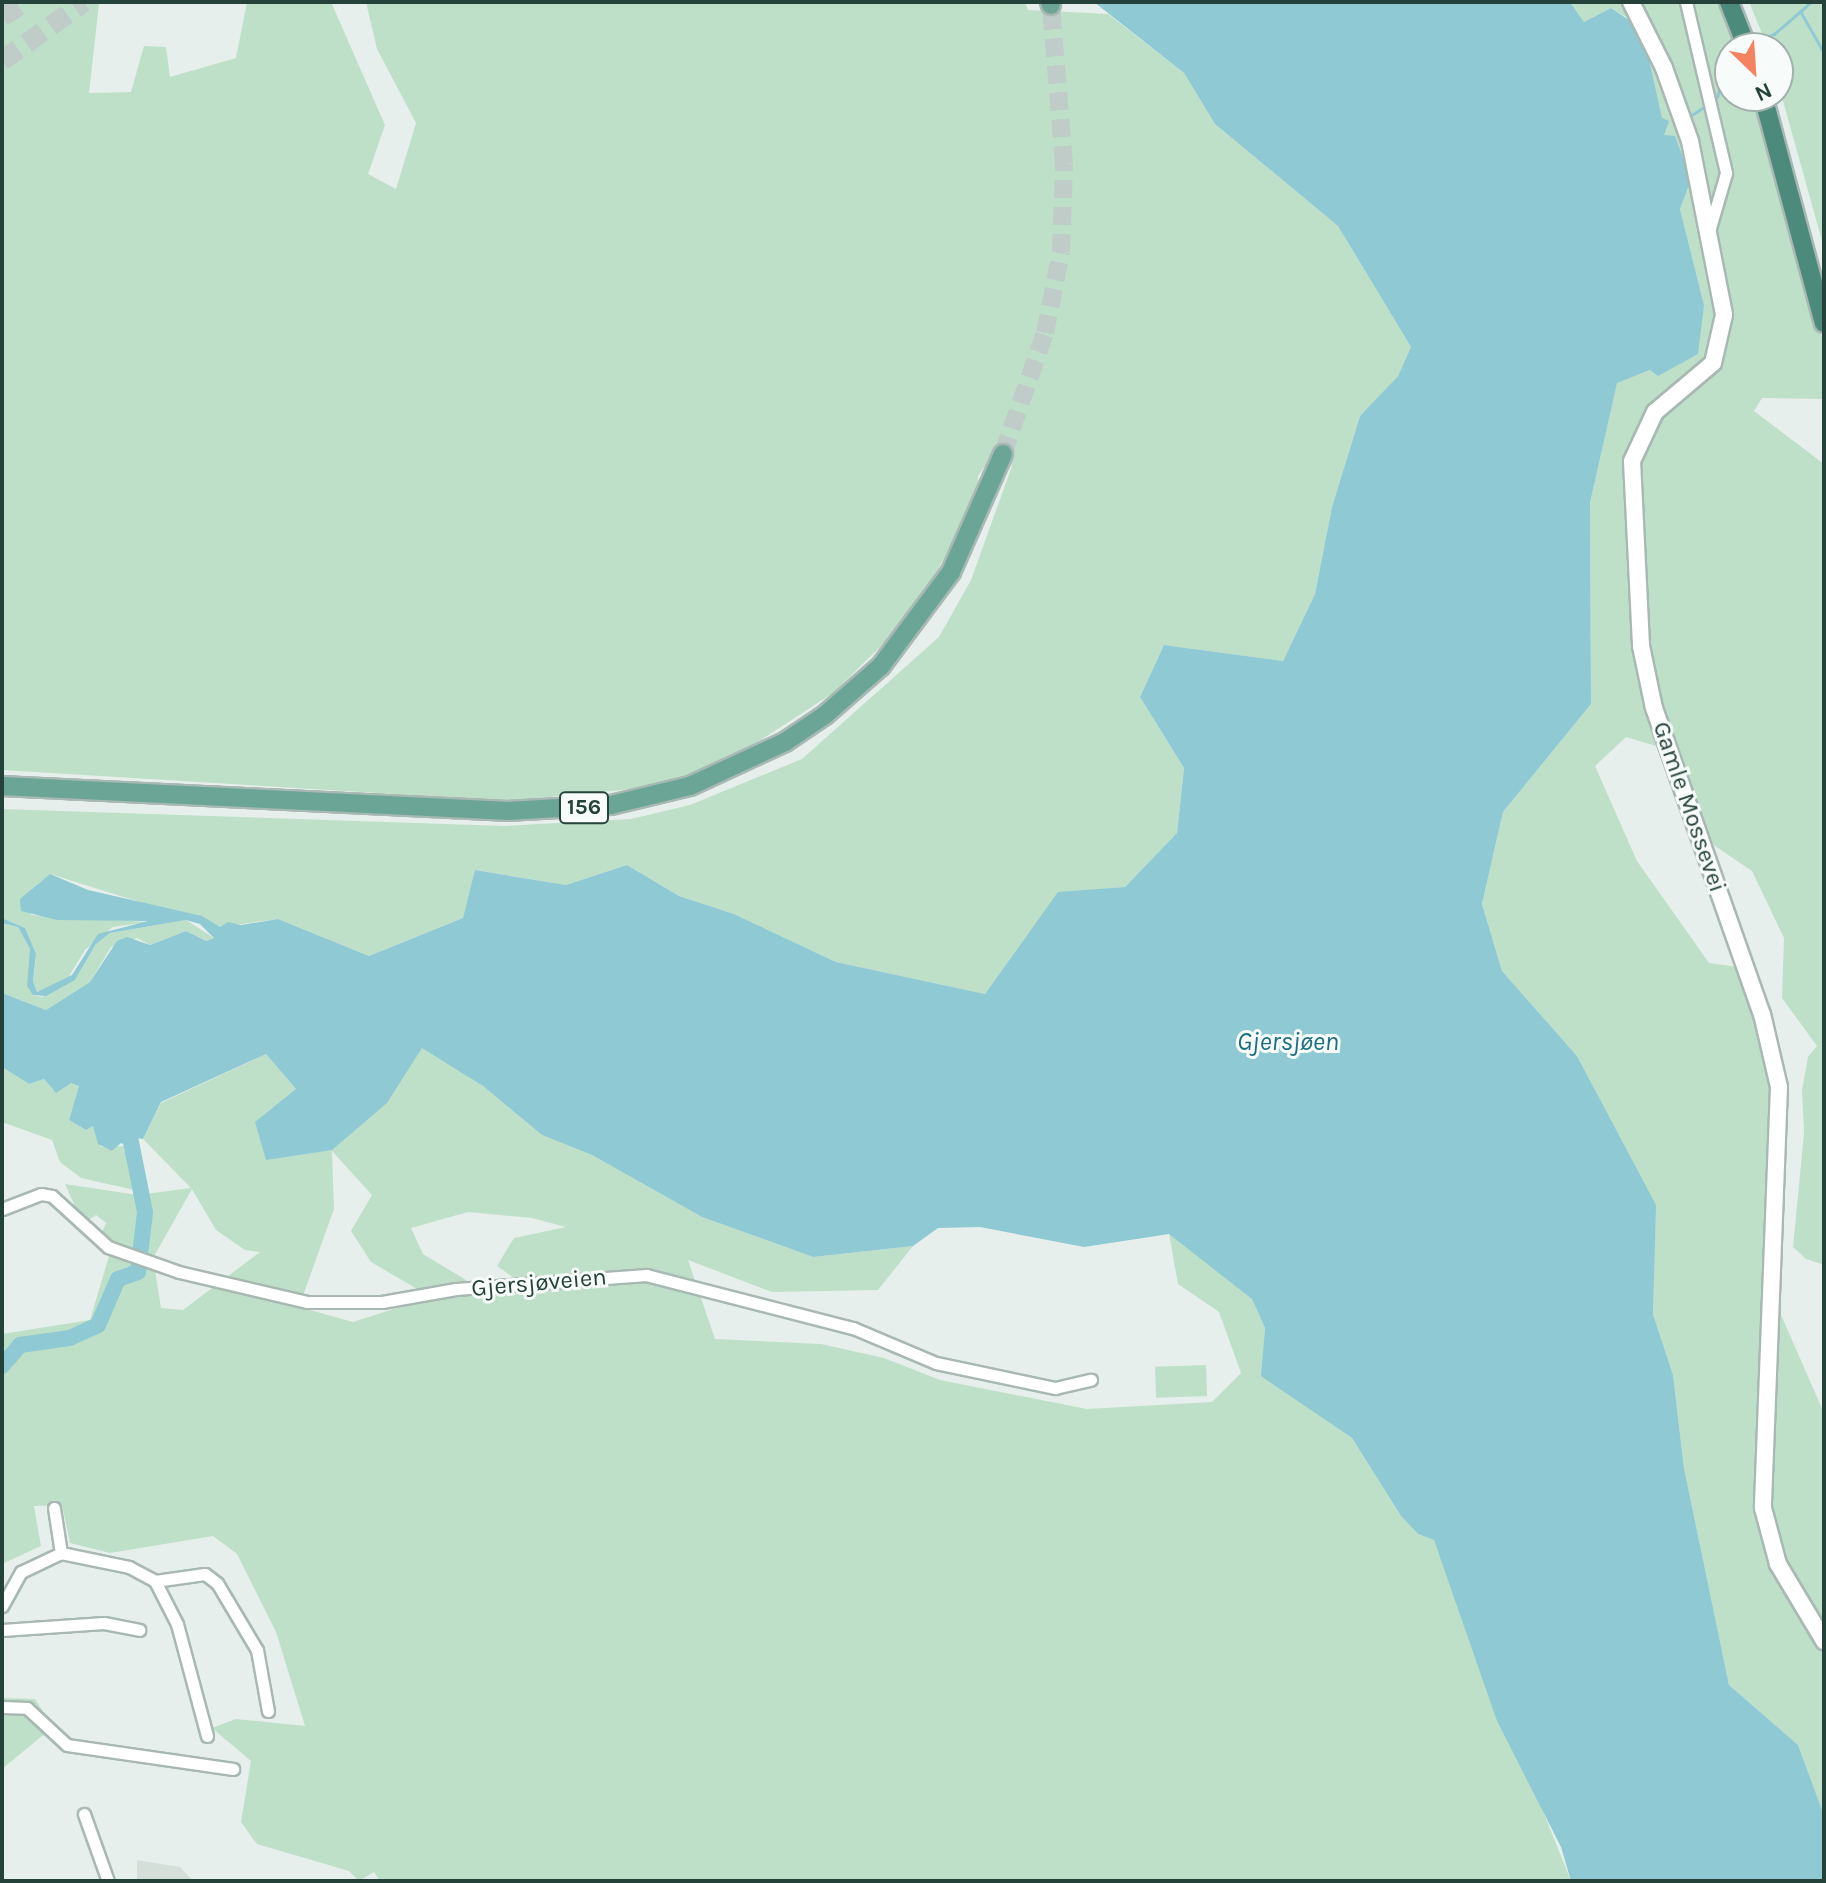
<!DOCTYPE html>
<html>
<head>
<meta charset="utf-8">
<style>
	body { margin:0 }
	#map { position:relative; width:1826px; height:1883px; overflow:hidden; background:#e6efeb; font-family:Karla,sans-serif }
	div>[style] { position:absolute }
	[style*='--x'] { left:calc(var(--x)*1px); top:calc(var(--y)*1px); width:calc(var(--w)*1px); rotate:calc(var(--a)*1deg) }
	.built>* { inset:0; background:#d4dfda }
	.green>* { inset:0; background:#bfe0c8; transform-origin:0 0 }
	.water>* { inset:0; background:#8ec9d4 }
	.stream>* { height:3px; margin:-1.5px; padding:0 1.5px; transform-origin:1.5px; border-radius:1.5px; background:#8ec9d4 }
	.river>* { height:16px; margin:-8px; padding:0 8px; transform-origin:8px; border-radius:8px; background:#8ec9d4 }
	.primary-tunnel>* { height:18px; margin-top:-9px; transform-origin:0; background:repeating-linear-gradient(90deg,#bfccc8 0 18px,transparent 0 27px) }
	.motorway-tunnel>* { height:20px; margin-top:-10px; transform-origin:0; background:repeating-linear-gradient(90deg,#bfccc8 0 20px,transparent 0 30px) }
	.roads { filter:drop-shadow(2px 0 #a8b8b2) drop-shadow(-2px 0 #a8b8b2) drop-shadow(0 2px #a8b8b2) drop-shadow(0 -2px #a8b8b2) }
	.minor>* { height:11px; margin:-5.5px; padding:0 5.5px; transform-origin:5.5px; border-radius:5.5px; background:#fff }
	.secondary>* { height:16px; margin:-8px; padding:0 8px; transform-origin:8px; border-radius:8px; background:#fff }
	.primary>* { height:18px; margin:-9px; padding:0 9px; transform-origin:9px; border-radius:9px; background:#6aa596 }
	.trunk>* { height:18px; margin:-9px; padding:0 9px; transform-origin:9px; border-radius:9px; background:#4c8a7c }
	span { translate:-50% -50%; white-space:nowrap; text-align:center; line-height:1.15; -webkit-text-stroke:6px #f7fbf9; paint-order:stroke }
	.shield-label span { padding:2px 6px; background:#f7fbf9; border:2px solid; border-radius:6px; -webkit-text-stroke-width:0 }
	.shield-label { font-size:22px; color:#24423a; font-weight:700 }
	.street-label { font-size:24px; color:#24423a }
	.water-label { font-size:26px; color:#1c6f80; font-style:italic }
	.frame { position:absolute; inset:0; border:4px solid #24423a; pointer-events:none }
	.north { position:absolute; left:1714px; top:32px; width:80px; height:80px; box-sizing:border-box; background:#f7fbf9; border:2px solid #a3b1ad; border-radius:50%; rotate:155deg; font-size:22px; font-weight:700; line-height:32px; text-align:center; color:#24423a }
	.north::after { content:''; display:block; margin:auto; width:28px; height:36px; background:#f4845f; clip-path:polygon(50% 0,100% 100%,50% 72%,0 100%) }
</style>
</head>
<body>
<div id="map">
	<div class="built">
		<div style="clip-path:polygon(137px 1860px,180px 1867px,193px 1881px,137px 1881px)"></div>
	</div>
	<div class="green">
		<div style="clip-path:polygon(2px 2px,121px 2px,99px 4px,89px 93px,131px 92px,144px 46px,166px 47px,170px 77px,236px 58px,247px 2px,331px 2px,385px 125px,368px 174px,396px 189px,416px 123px,377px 49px,366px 2px,1025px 2px,1028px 10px,1108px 14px,1184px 73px,1215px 124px,1338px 226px,1411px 347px,1398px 376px,1360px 416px,1332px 507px,1315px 594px,1283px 661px,1164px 645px,1140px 697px,1184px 768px,1177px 833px,1125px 887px,1058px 893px,985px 994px,836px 962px,734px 914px,679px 896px,627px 865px,566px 885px,476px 870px,463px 918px,369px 956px,278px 919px,220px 927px,50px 874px,32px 889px,31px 915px,148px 922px,113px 927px,85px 950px,68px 978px,37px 992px,33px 981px,36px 958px,25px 928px,2px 918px,2px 809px,504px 826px,631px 819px,690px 805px,802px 759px,939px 637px,971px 580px,1012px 466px,1010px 458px,999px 452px,988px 462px,978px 476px,977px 498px,934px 577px,883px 644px,833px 693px,741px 753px,684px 778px,652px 787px,509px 801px,2px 770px)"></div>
		<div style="clip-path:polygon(1570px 2px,1718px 2px,1737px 48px,1730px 48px,1730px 96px,1752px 96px,1824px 344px,1824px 399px,1762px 398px,1754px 411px,1824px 464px,1824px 1265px,1806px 1259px,1793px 1247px,1804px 1133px,1802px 1090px,1808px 1057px,1817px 1046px,1782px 998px,1784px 938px,1752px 871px,1715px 846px,1675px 793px,1656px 746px,1626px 737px,1595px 766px,1637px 861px,1709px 963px,1746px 968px,1762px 1014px,1774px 1119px,1771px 1292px,1824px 1413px,1824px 1815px,1798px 1745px,1729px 1685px,1684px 1468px,1673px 1375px,1653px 1314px,1655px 1205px,1577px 1056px,1502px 971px,1482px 904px,1503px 812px,1591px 704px,1590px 503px,1617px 382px,1651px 370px,1704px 305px,1680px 209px,1691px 180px,1664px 135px,1648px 55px,1629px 19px,1611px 8px,1584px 22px)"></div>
		<div style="clip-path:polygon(1749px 2px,1824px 2px,1824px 248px,1778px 83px,1778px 48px,1768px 48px)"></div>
		<div style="clip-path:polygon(186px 920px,214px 938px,206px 941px,186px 931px,150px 945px,137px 938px,111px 947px,90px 982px,46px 1010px,2px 993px,2px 923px,18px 927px,30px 949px,33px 995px,42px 997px,75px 980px,96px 944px,110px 933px)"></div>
		<div style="clip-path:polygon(evenodd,422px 1047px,483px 1086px,542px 1135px,592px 1155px,702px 1217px,813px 1257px,913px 1246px,878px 1290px,772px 1292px,688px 1260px,715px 1339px,821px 1344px,884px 1358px,940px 1380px,1087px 1409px,1212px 1402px,1241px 1373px,1219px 1312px,1178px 1284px,1169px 1234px,1212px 1264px,1252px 1299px,1265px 1328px,1262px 1376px,1352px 1438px,1401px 1516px,1418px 1534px,1434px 1540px,1571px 1881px,380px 1881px,374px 1872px,359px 1881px,349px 1871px,257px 1844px,241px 1822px,251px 1761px,212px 1728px,236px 1719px,305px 1726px,276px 1632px,237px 1554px,213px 1536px,110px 1553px,70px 1543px,62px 1505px,34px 1506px,41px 1546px,2px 1564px,2px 1334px,90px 1320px,112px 1246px,100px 1236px,106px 1223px,96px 1215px,83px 1224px,65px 1184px,138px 1195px,191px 1188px,143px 1139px,161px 1103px,266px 1054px,296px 1089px,387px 1103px,422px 1047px,332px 1151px,372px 1195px,351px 1231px,371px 1262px,431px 1297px,353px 1322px,299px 1307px,334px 1209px,332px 1151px,422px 1047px,192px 1189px,216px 1230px,245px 1250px,260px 1252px,183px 1310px,161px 1308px,153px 1258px,192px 1189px,422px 1047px,468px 1212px,532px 1218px,566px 1227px,514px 1238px,497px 1266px,528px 1288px,471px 1283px,423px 1254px,411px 1228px,468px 1212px)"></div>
		<div style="clip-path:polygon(2px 1067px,29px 1084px,44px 1079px,53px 1090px,71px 1083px,79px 1086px,69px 1120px,86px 1130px,93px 1126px,101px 1147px,129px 1146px,130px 1137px,139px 1191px,81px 1178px,60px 1162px,52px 1140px,2px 1122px)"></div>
		<div style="left:1206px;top:1365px;width:31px;height:51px;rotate:88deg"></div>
		<div style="clip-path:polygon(2px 1698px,35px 1699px,53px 1727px,2px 1769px)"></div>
	</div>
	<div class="water">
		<div style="clip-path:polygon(1094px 2px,1570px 2px,1584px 22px,1611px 8px,1629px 20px,1648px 55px,1662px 118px,1669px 121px,1664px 135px,1675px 136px,1691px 180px,1680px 209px,1704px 305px,1698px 354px,1658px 376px,1650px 370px,1617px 383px,1590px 503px,1591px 704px,1503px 812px,1482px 904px,1502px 971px,1577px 1056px,1656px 1205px,1653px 1314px,1673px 1375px,1684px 1468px,1729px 1685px,1798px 1745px,1824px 1815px,1824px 1881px,1571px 1881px,1561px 1847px,1497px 1721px,1434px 1540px,1418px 1534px,1401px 1516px,1352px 1438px,1261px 1376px,1265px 1328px,1252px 1299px,1169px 1234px,1084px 1247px,980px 1227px,938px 1228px,913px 1246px,813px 1257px,702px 1217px,592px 1155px,542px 1135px,483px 1086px,422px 1048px,387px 1103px,332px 1150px,266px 1160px,255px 1122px,296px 1089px,266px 1054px,161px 1102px,143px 1139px,130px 1137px,129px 1147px,121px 1143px,112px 1151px,98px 1144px,93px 1126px,86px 1130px,69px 1120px,79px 1086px,71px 1083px,56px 1093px,44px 1079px,29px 1084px,2px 1067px,2px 993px,46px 1010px,90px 982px,117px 941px,127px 937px,150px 945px,186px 931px,206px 941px,214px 938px,200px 924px,186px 920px,110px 933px,96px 944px,75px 980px,46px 996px,33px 995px,27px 986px,30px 949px,18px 927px,2px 923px,2px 918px,25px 928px,36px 954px,33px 981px,37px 992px,72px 975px,98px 934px,148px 921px,57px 920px,21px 911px,20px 899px,50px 874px,88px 890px,202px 916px,220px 927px,228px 922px,241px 925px,278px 919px,369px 956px,463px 918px,475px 870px,566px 885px,627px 865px,679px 896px,734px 914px,836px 962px,985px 994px,1058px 892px,1125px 887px,1177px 833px,1184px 768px,1140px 697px,1164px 645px,1283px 661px,1315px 594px,1332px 507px,1360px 416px,1398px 376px,1411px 347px,1338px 226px,1215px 124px,1184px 73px)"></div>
	</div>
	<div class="stream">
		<div style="--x:1800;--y:11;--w:48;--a:60.3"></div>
		<div style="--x:1758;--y:40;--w:17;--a:-21"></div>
		<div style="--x:1774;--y:34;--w:49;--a:-40.9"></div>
		<div style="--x:1717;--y:97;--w:48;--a:-74.2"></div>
		<div style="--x:1690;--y:116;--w:17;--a:-33"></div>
	</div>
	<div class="river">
		<div style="--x:2;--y:1366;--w:28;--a:-49"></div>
		<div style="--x:20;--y:1345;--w:50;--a:-8"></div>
		<div style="--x:70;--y:1338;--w:31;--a:-25"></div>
		<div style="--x:98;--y:1325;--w:50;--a:-66.5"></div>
		<div style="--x:118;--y:1279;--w:21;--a:-19"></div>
		<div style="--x:138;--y:1272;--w:60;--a:-83.3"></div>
		<div style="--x:145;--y:1212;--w:76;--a:-101.3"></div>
	</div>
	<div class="primary-tunnel">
		<div style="--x:1003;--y:454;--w:128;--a:-70.9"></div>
		<div style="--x:1045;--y:333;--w:83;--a:-78.8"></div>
		<div style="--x:1061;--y:252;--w:88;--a:-88"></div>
		<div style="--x:1064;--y:164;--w:160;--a:-94.7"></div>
	</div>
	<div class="motorway-tunnel">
		<div style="--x:2;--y:17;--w:27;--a:-34"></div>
		<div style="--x:2;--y:61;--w:101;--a:-35.7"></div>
	</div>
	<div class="roads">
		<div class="minor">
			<div style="--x:1686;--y:2;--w:176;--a:76.8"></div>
			<div style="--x:1726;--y:173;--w:57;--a:106.2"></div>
			<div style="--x:2;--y:1209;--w:42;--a:-21"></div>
			<div style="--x:41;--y:1194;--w:11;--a:10"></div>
			<div style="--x:52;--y:1196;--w:76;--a:42.3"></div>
			<div style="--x:108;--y:1247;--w:75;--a:19.4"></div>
			<div style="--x:179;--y:1272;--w:131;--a:13.2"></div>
			<div style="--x:307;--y:1302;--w:75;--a:0"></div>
			<div style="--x:382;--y:1302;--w:75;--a:-10"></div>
			<div style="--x:456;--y:1289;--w:191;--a:-4.2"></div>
			<div style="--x:646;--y:1275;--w:214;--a:14.4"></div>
			<div style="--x:853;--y:1328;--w:90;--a:22.9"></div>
			<div style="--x:936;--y:1363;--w:122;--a:11.9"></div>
			<div style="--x:1055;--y:1388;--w:37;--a:-13"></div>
			<div style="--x:54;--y:1508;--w:46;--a:81.2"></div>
			<div style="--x:155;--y:1581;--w:50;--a:-8"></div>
			<div style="--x:205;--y:1574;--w:15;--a:37"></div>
			<div style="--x:217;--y:1583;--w:78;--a:59.2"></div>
			<div style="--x:257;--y:1650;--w:62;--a:79.8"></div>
			<div style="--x:2;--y:1606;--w:39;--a:-61"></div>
			<div style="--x:21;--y:1572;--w:44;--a:-25.4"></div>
			<div style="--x:61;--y:1553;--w:69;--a:11.6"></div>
			<div style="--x:129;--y:1567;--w:30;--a:28"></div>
			<div style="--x:155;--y:1581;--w:48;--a:62.9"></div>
			<div style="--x:177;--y:1624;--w:116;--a:75"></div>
			<div style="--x:2;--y:1630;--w:102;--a:-3.9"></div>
			<div style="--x:104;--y:1623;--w:36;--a:11"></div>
			<div style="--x:2;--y:1707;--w:25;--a:2"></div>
			<div style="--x:27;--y:1708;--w:54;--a:42.8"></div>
			<div style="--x:67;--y:1745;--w:168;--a:8.2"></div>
			<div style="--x:84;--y:1814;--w:71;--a:70.3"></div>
		</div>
		<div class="secondary">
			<div style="--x:1631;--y:2;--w:74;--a:63.4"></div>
			<div style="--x:1664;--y:68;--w:77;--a:70.4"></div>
			<div style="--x:1690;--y:141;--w:177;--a:78.9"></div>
			<div style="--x:1724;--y:315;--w:49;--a:102.9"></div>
			<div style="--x:1713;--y:363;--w:76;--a:139.8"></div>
			<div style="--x:1655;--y:412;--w:54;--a:115.1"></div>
			<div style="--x:1632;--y:461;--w:185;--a:87.2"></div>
			<div style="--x:1641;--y:646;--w:63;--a:78.2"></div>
			<div style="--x:1654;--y:708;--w:324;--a:70.6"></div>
			<div style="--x:1762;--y:1014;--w:75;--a:76.9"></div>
			<div style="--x:1779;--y:1087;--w:421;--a:92.2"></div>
			<div style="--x:1763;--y:1508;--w:58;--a:75"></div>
			<div style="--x:1778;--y:1564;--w:90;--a:59.1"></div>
		</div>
		<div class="primary">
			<div style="--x:1050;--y:2;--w:3;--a:72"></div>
			<div style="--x:2;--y:786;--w:506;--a:2.83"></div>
			<div style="--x:507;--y:811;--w:104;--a:-3.3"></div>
			<div style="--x:611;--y:805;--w:81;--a:-13.5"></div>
			<div style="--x:690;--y:786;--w:105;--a:-24.9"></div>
			<div style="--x:785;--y:742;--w:48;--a:-34"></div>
			<div style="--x:825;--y:715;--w:74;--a:-41.2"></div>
			<div style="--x:881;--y:666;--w:117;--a:-53.3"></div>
			<div style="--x:951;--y:572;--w:129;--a:-66.2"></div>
		</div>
		<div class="trunk">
			<div style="--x:1729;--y:2;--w:49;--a:68.6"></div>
			<div style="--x:1763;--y:96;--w:235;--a:75"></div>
		</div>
	</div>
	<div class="shield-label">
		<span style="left:584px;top:808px">156</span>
	</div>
	<div class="street-label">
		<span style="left:1689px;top:807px;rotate:71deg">Gamle Mossevei</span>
		<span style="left:539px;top:1283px;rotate:-5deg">Gjersjøveien</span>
	</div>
	<div class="water-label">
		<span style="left:1288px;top:1042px">Gjersjøen</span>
	</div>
	<div class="frame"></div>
	<div class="north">N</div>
</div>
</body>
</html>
